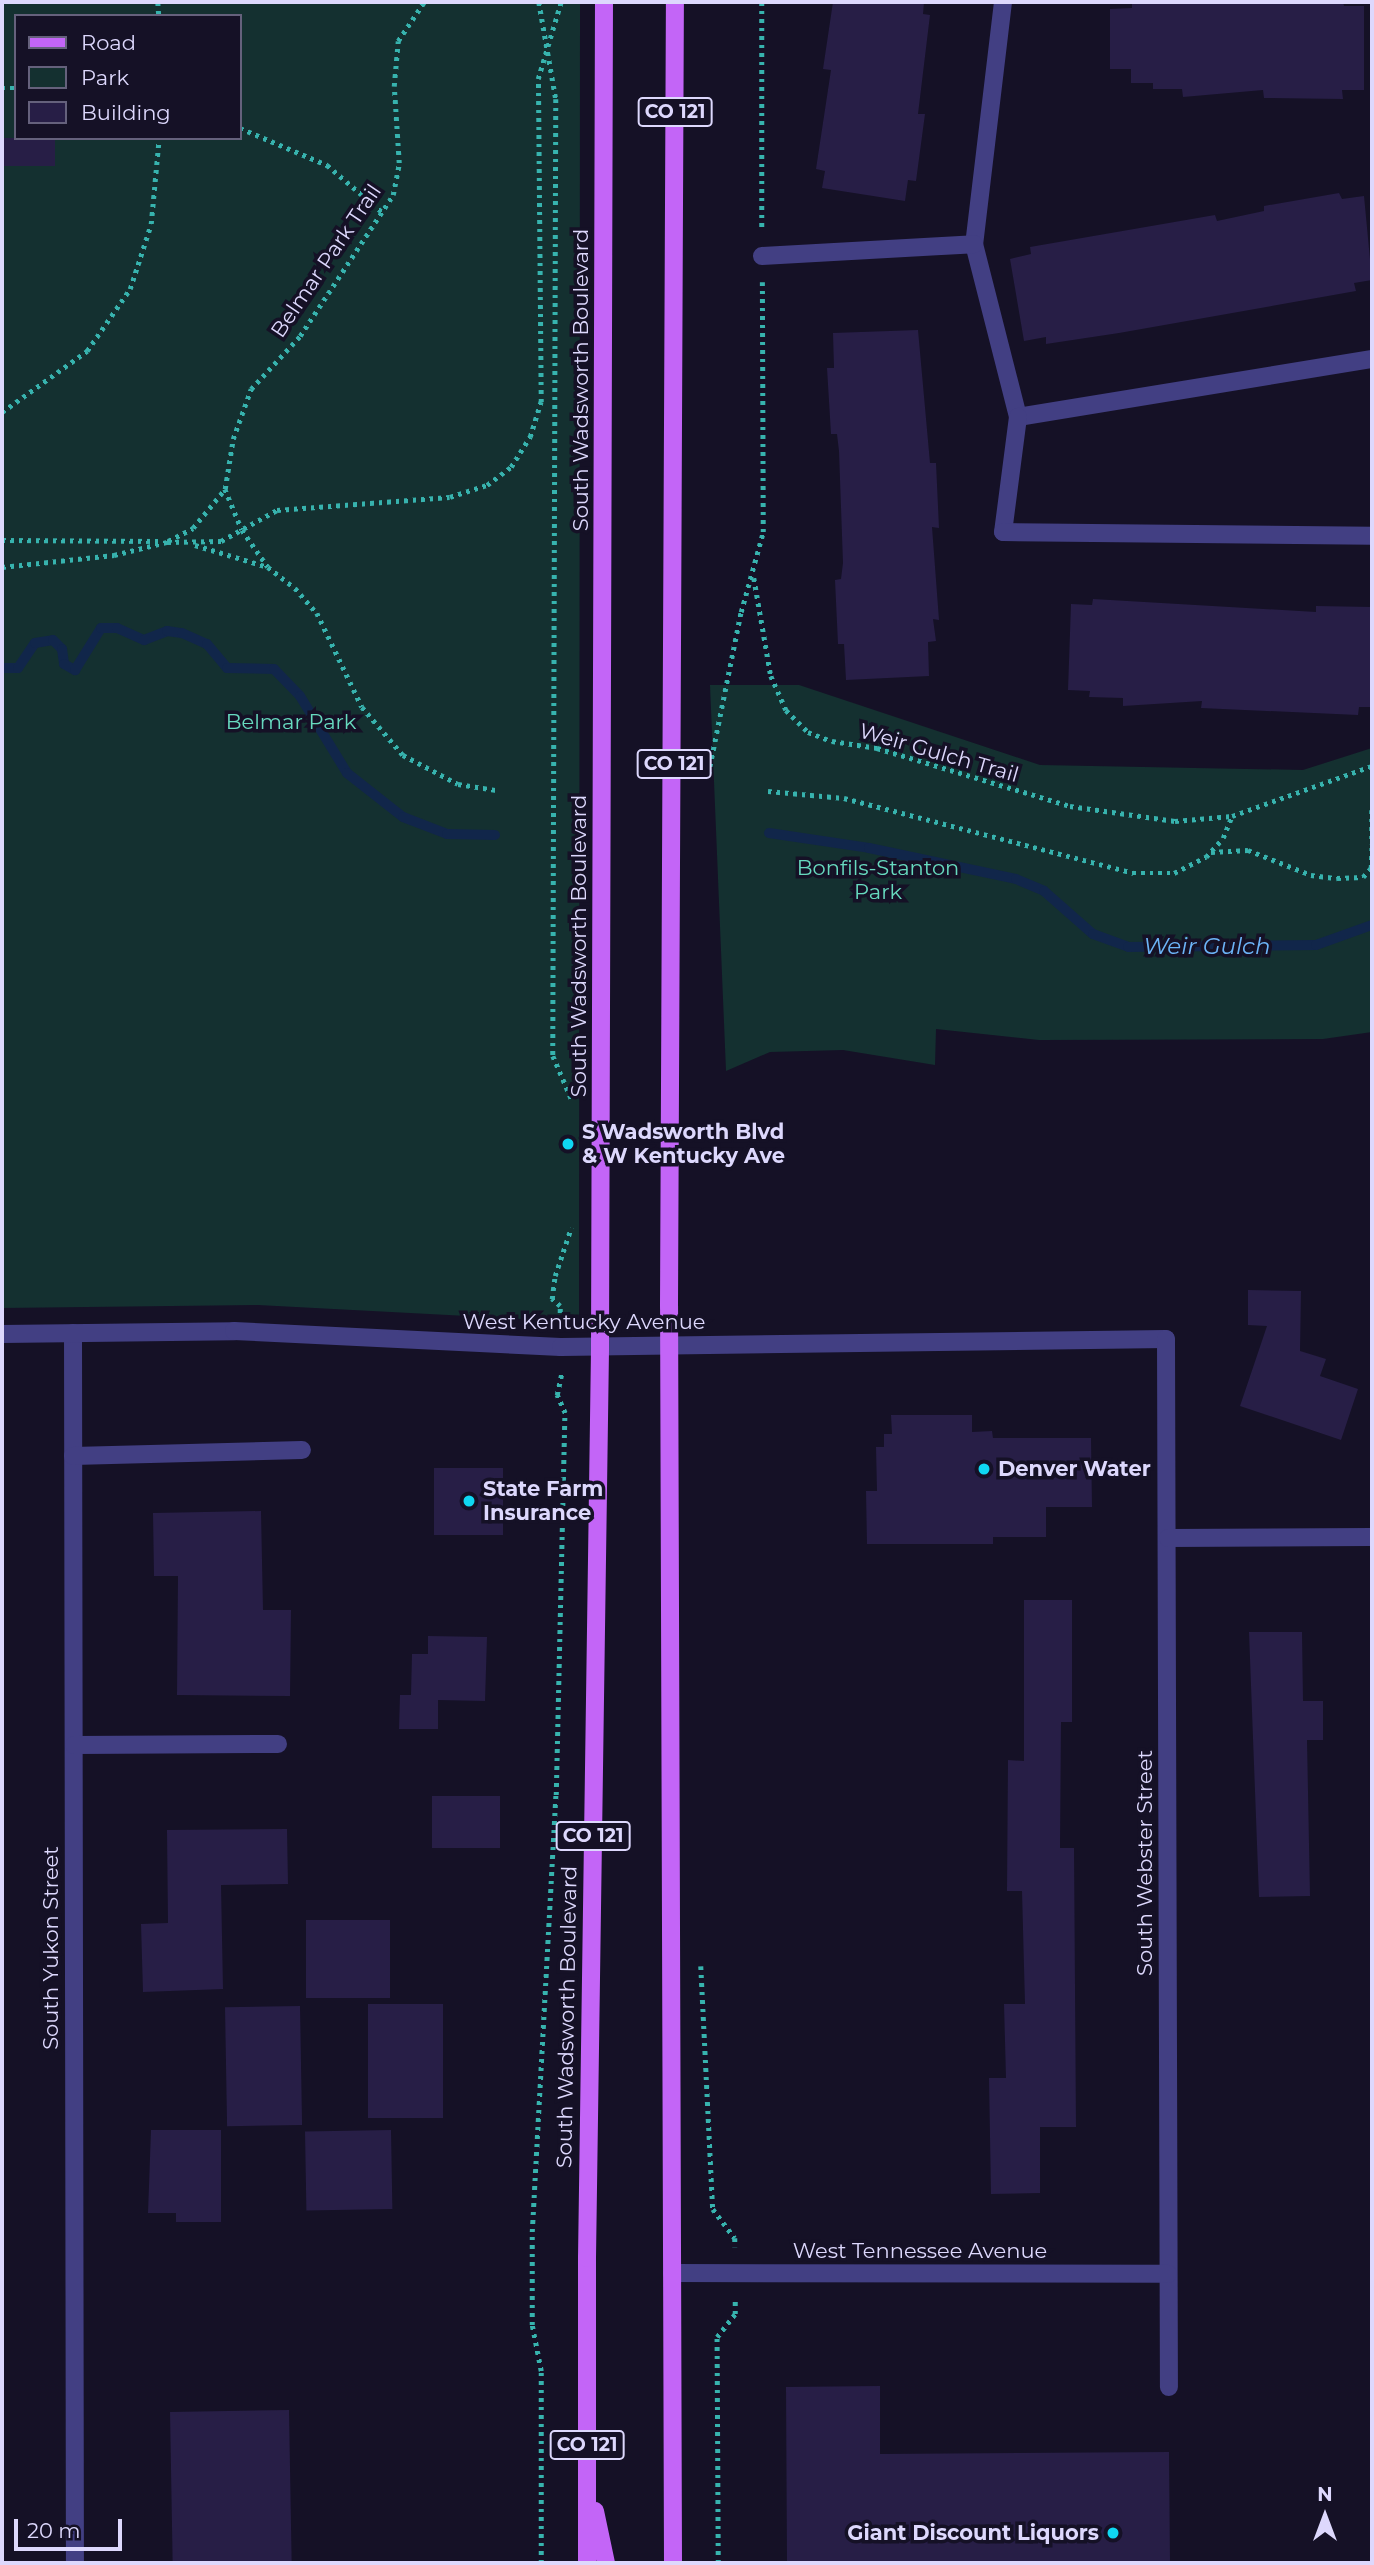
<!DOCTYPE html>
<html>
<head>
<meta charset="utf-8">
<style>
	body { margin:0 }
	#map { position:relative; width:1374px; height:2565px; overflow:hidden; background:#151126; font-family:Montserrat,sans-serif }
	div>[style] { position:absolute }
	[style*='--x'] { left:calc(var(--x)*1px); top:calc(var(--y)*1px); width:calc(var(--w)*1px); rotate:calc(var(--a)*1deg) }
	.green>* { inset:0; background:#143030 }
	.stream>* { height:10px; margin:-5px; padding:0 5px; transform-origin:5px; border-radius:5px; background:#11264a }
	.building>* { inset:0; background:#271e46; transform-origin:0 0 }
	.path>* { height:4.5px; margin-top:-2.25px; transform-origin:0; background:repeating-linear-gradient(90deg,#37b3ae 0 3.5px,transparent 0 8.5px) }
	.minor>* { height:18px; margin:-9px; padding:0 9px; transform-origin:9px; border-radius:9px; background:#423f83 }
	.major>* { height:18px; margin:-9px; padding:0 9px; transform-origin:9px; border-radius:9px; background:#c365f7 }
	.dots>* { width:19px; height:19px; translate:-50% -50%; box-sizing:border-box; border:4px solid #151126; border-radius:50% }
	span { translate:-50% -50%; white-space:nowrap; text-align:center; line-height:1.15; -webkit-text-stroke:7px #151126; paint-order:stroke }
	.shield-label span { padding:2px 5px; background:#151126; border:2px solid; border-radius:5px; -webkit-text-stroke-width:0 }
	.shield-label { font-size:19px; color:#ddd8fd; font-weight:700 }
	.street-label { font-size:21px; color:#ddd8fd }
	.park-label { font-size:21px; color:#67dabf }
	.poi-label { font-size:21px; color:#ddd8fd; font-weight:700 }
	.left { translate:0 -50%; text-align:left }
	.right { translate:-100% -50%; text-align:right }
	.water-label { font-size:23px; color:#6cb4f7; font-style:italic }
	.frame { position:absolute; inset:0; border:4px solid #ddd8fd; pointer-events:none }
	.legend { position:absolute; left:14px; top:14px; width:228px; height:126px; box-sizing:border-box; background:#151126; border:2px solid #65617c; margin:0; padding:9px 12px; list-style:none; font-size:21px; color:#ddd8fd }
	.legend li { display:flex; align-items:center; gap:14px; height:35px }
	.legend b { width:35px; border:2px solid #65617c }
	.north { position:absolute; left:1290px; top:2481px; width:70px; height:70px; -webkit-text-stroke:5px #151126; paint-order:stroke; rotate:0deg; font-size:19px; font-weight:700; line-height:28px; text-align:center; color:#ddd8fd }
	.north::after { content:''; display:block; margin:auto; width:24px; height:32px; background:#ddd8fd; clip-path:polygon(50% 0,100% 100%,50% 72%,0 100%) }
	.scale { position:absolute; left:14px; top:2519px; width:108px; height:32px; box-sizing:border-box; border:4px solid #ddd8fd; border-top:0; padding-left:9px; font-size:21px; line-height:24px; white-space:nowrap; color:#ddd8fd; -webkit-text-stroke:5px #151126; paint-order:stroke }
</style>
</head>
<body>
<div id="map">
	<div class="green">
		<div style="clip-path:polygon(evenodd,2px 2px,580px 2px,579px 1322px,258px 1305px,2px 1308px,2px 2px,16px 16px,240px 16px,240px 138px,16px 138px,16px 16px)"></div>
		<div style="clip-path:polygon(710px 685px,799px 685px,1040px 765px,1303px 770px,1372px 748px,1372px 1032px,1323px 1039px,1039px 1040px,936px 1029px,935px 1065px,843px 1050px,770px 1052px,726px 1071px)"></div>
	</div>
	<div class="stream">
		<div style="--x:2;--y:668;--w:16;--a:0"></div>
		<div style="--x:18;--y:668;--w:30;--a:-56"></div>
		<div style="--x:35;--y:643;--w:18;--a:-9"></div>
		<div style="--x:53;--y:640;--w:13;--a:45"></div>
		<div style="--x:62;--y:649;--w:15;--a:82"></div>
		<div style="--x:64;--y:664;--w:13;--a:29"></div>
		<div style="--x:75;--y:670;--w:49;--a:-58.2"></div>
		<div style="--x:101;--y:628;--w:16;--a:0"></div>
		<div style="--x:117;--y:628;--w:30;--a:24"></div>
		<div style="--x:144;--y:640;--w:25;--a:-21"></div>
		<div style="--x:167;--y:631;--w:15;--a:8"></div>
		<div style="--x:182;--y:633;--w:27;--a:24"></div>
		<div style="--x:207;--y:644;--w:31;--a:50"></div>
		<div style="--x:227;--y:668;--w:47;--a:1.2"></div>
		<div style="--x:274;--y:669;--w:37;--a:46"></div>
		<div style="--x:300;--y:696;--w:90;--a:58.6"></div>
		<div style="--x:347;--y:773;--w:71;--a:38.2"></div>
		<div style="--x:403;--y:817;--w:47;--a:21.1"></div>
		<div style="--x:447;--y:834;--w:48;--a:1.2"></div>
		<div style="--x:769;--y:833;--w:101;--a:8.5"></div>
		<div style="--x:869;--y:848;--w:150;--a:11.9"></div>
		<div style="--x:1016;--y:879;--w:30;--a:23"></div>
		<div style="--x:1044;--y:891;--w:65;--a:41.3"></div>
		<div style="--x:1093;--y:934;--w:37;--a:20"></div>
		<div style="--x:1128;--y:947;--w:188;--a:-0.6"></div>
		<div style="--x:1316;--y:945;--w:59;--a:-19.7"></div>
	</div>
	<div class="building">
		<div style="clip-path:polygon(833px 2px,924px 2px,923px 14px,930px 15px,918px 114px,925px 114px,916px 181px,908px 180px,905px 201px,822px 188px,825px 171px,816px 169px,831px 70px,823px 69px)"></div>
		<div style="clip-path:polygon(1132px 2px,1343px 2px,1344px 6px,1364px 6px,1364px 90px,1342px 90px,1343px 99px,1264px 98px,1263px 90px,1183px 97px,1182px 89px,1153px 89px,1153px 83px,1131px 83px,1131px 69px,1110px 69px,1110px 9px,1132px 8px)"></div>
		<div style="left:2px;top:138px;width:53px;height:28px"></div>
		<div style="clip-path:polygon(1339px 193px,1342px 199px,1364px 196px,1372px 280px,1354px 283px,1356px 291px,1119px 333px,1046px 344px,1046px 337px,1024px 341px,1010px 259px,1031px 254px,1030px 247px,1215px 215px,1217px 221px,1264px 211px,1264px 206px)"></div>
		<div style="clip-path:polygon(918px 330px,930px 463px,936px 463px,939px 528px,932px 527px,939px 620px,933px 619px,936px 641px,928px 642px,929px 676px,846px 680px,844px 644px,838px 644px,835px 580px,841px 579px,843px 563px,839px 451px,837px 434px,831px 434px,827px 368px,834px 368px,833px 333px)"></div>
		<div style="clip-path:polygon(1093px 599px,1316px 612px,1316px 606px,1372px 607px,1372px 707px,1359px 707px,1358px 715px,1201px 708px,1202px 701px,1123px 706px,1123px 698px,1089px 697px,1090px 691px,1068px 690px,1071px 604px,1092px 605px)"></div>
		<div style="clip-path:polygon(1248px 1290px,1301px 1291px,1300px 1351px,1326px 1359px,1320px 1376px,1358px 1389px,1341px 1440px,1240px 1406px,1267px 1326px,1248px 1325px)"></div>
		<div style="clip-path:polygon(891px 1415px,972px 1415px,972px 1432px,992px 1431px,993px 1438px,1091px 1438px,1092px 1507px,1046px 1507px,1046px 1537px,993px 1537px,993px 1544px,867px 1544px,866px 1491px,877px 1491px,876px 1447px,884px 1447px,884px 1434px,892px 1434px)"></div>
		<div style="left:434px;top:1468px;width:69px;height:67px"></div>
		<div style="clip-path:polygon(261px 1511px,263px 1610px,291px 1610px,290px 1696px,177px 1695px,178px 1576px,154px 1576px,153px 1513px)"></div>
		<div style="clip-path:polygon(1024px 1600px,1072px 1600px,1072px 1722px,1061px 1722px,1060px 1848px,1074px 1848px,1076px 2127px,1040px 2127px,1040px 2193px,991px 2194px,989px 2078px,1006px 2078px,1004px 2004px,1025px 2004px,1022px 1891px,1007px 1891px,1008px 1760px,1024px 1761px)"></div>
		<div style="clip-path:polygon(1249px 1632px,1302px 1632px,1303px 1701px,1323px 1701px,1323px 1740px,1307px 1740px,1310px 1896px,1259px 1897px)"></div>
		<div style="clip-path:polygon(428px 1636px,487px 1637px,485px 1701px,438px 1700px,438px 1729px,399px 1729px,400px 1695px,411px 1695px,412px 1654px,428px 1654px)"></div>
		<div style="left:432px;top:1796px;width:68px;height:52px"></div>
		<div style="clip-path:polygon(287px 1829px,288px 1884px,221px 1885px,223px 1989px,143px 1992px,141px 1924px,168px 1923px,167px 1830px)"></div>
		<div style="left:306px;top:1920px;width:84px;height:78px"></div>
		<div style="left:443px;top:2004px;width:114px;height:75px;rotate:90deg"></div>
		<div style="left:300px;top:2006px;width:119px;height:75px;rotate:89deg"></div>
		<div style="clip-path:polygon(151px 2130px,221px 2130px,221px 2222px,176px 2222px,176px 2213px,148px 2213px)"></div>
		<div style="left:391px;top:2130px;width:79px;height:86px;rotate:89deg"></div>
		<div style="clip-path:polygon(880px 2386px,880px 2454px,1169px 2452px,1170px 2563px,787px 2563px,786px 2387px)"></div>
		<div style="left:289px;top:2410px;width:153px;height:119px;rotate:89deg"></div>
	</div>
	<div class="path">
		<div style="--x:158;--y:2;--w:14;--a:86"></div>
		<div style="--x:539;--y:2;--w:98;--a:80.1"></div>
		<div style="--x:556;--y:99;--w:957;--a:90.18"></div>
		<div style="--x:553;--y:1056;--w:48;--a:66.6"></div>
		<div style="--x:762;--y:2;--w:229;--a:90"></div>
		<div style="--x:2;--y:88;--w:14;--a:0"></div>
		<div style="--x:240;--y:128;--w:95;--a:23"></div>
		<div style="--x:327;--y:165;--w:72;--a:40.5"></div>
		<div style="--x:2;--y:412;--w:105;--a:-35.7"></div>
		<div style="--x:87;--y:351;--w:75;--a:-55.3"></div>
		<div style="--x:130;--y:289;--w:68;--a:-72.1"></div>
		<div style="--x:151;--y:224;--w:86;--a:-84.7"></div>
		<div style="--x:225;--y:489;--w:44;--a:67.5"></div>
		<div style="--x:242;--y:530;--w:45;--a:54.9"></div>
		<div style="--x:2;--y:540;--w:156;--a:0.4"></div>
		<div style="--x:168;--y:541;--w:28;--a:-27"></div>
		<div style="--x:193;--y:528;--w:50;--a:-50.6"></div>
		<div style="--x:225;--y:489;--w:51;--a:-80.9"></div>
		<div style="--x:233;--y:439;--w:53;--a:-70.2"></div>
		<div style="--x:251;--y:389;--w:72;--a:-47.2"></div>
		<div style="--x:300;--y:336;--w:169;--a:-56.6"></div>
		<div style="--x:393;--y:195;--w:33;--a:-79"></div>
		<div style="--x:399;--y:163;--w:77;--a:-93.7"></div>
		<div style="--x:394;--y:86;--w:45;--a:-84.9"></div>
		<div style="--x:398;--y:41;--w:47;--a:-56.3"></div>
		<div style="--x:195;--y:545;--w:76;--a:16.8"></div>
		<div style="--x:268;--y:567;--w:34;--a:38"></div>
		<div style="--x:295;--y:588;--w:33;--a:49"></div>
		<div style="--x:317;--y:613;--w:104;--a:64.4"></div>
		<div style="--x:362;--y:707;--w:63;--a:49.5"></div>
		<div style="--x:403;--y:755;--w:62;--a:27.8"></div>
		<div style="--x:458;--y:784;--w:39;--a:9"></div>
		<div style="--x:2;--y:567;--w:113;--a:-6.1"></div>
		<div style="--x:114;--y:555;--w:55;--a:-13.8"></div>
		<div style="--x:167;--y:542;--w:54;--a:-1.1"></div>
		<div style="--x:221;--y:541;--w:64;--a:-29"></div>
		<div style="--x:277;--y:510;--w:173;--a:-4.3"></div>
		<div style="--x:450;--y:497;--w:39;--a:-18"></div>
		<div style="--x:487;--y:485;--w:30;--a:-37"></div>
		<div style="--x:511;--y:467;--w:36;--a:-58"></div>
		<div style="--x:530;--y:437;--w:37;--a:-73"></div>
		<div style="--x:541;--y:402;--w:323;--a:-90.5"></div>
		<div style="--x:538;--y:79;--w:80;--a:-73.4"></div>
		<div style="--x:754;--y:578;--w:99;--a:80.2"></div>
		<div style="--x:771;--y:676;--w:37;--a:66"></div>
		<div style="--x:786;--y:710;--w:31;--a:45"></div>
		<div style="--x:808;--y:732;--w:26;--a:21"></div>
		<div style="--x:832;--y:741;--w:46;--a:8.8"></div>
		<div style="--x:877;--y:748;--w:202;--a:16.7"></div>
		<div style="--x:1070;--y:806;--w:106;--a:8.1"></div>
		<div style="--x:1175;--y:821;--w:57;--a:-5"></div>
		<div style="--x:1232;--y:816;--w:149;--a:-19.7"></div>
		<div style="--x:708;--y:775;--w:166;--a:-78.6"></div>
		<div style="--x:741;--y:612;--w:83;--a:-74.6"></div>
		<div style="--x:763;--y:532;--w:250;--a:-90.2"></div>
		<div style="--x:768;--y:791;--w:76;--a:5.3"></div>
		<div style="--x:844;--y:798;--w:299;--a:14.5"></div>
		<div style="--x:1133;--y:873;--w:41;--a:0"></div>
		<div style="--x:1174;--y:873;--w:36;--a:-27"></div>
		<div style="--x:1206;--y:857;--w:25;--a:-48"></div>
		<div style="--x:1223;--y:838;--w:24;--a:-68"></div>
		<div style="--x:1372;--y:810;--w:34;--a:90"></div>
		<div style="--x:1211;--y:852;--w:37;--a:-3"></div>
		<div style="--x:1248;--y:850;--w:68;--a:21.6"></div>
		<div style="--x:1311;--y:875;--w:26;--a:7"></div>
		<div style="--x:1337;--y:878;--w:26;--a:-2"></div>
		<div style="--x:1363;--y:877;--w:12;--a:-48"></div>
		<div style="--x:1371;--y:868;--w:23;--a:-88"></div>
		<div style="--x:560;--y:1321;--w:15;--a:-90"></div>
		<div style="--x:560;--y:1306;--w:11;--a:-139"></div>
		<div style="--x:552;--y:1299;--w:23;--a:-83"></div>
		<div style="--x:555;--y:1276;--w:51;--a:-71.6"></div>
		<div style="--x:701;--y:1966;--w:243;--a:87.2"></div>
		<div style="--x:713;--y:2209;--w:36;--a:53"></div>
		<div style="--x:735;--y:2238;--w:9;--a:90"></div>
		<div style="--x:541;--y:2563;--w:192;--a:-90"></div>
		<div style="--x:541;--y:2371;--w:47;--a:-101.1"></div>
		<div style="--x:532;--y:2325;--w:93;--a:-90"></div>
		<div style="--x:532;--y:2232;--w:438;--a:-86.9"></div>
		<div style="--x:556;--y:1795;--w:382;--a:-88.7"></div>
		<div style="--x:565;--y:1413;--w:20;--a:-114"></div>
		<div style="--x:557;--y:1395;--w:24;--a:-78"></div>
		<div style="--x:718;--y:2563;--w:226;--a:-90.3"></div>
		<div style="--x:717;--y:2337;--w:29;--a:-52"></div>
		<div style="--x:735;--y:2314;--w:16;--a:-90"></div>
	</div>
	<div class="minor">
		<div style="--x:1003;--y:2;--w:244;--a:96.8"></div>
		<div style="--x:974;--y:244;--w:179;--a:75.7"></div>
		<div style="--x:1018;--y:417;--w:359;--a:-9.3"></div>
		<div style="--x:762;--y:256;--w:212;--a:-3.2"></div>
		<div style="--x:1018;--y:417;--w:116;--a:97.4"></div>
		<div style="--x:1003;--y:532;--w:369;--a:0.6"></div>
		<div style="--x:73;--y:1333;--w:1230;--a:89.91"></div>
		<div style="--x:2;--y:1334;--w:232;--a:-0.7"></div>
		<div style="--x:234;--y:1331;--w:327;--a:2.8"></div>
		<div style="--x:561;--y:1347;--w:605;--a:-0.76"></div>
		<div style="--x:1166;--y:1339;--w:1048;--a:89.84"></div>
		<div style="--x:73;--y:1456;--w:229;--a:-1.5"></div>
		<div style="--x:1168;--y:1538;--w:204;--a:-0.3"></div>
		<div style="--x:74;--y:1745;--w:204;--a:-0.3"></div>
		<div style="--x:672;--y:2273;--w:496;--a:0.1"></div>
	</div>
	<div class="major">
		<div style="--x:595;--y:2511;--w:53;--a:78.1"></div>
		<div style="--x:587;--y:2563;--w:305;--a:-90"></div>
		<div style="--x:587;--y:2258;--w:911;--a:-89.18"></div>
		<div style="--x:600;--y:1347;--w:1345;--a:-89.83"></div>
		<div style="--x:673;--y:2563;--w:1257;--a:-90.18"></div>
		<div style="--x:669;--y:1306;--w:1304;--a:-89.74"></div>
	</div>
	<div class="dots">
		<div style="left:568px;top:1144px;background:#0fd7f2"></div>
		<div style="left:984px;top:1469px;background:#0fd7f2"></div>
		<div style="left:469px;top:1501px;background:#0fd7f2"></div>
		<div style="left:1113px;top:2533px;background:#0fd7f2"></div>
	</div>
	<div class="shield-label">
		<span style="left:675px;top:112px">CO 121</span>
		<span style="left:674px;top:764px">CO 121</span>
		<span style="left:593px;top:1836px">CO 121</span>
		<span style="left:587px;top:2445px">CO 121</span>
	</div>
	<div class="street-label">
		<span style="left:326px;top:261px;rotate:-56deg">Belmar Park Trail</span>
		<span style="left:581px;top:380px;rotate:-90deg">South Wadsworth Boulevard</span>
		<span style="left:939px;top:753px;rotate:16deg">Weir Gulch Trail</span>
		<span style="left:579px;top:946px;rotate:-90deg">South Wadsworth Boulevard</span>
		<span style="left:584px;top:1322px">West Kentucky Avenue</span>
		<span style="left:1145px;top:1863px;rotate:-90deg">South Webster Street</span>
		<span style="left:51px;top:1948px;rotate:-90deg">South Yukon Street</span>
		<span style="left:567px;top:2017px;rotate:-89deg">South Wadsworth Boulevard</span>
		<span style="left:920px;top:2251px">West Tennessee Avenue</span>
	</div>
	<div class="park-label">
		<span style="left:291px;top:722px">Belmar Park</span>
		<span style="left:878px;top:880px">Bonfils-Stanton<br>Park</span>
	</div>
	<div class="poi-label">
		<span class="left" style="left:582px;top:1144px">S Wadsworth Blvd<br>&amp; W Kentucky Ave</span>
		<span class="left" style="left:998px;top:1469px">Denver Water</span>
		<span class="left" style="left:483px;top:1501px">State Farm<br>Insurance</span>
		<span class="right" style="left:1099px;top:2533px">Giant Discount Liquors</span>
	</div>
	<div class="water-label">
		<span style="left:1207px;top:946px">Weir Gulch</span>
	</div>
	<div class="frame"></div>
	<ul class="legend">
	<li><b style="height:9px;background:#c365f7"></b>Road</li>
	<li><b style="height:19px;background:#143030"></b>Park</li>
	<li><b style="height:19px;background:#271e46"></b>Building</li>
	</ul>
	<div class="north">N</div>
	<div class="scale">20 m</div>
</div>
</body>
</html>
